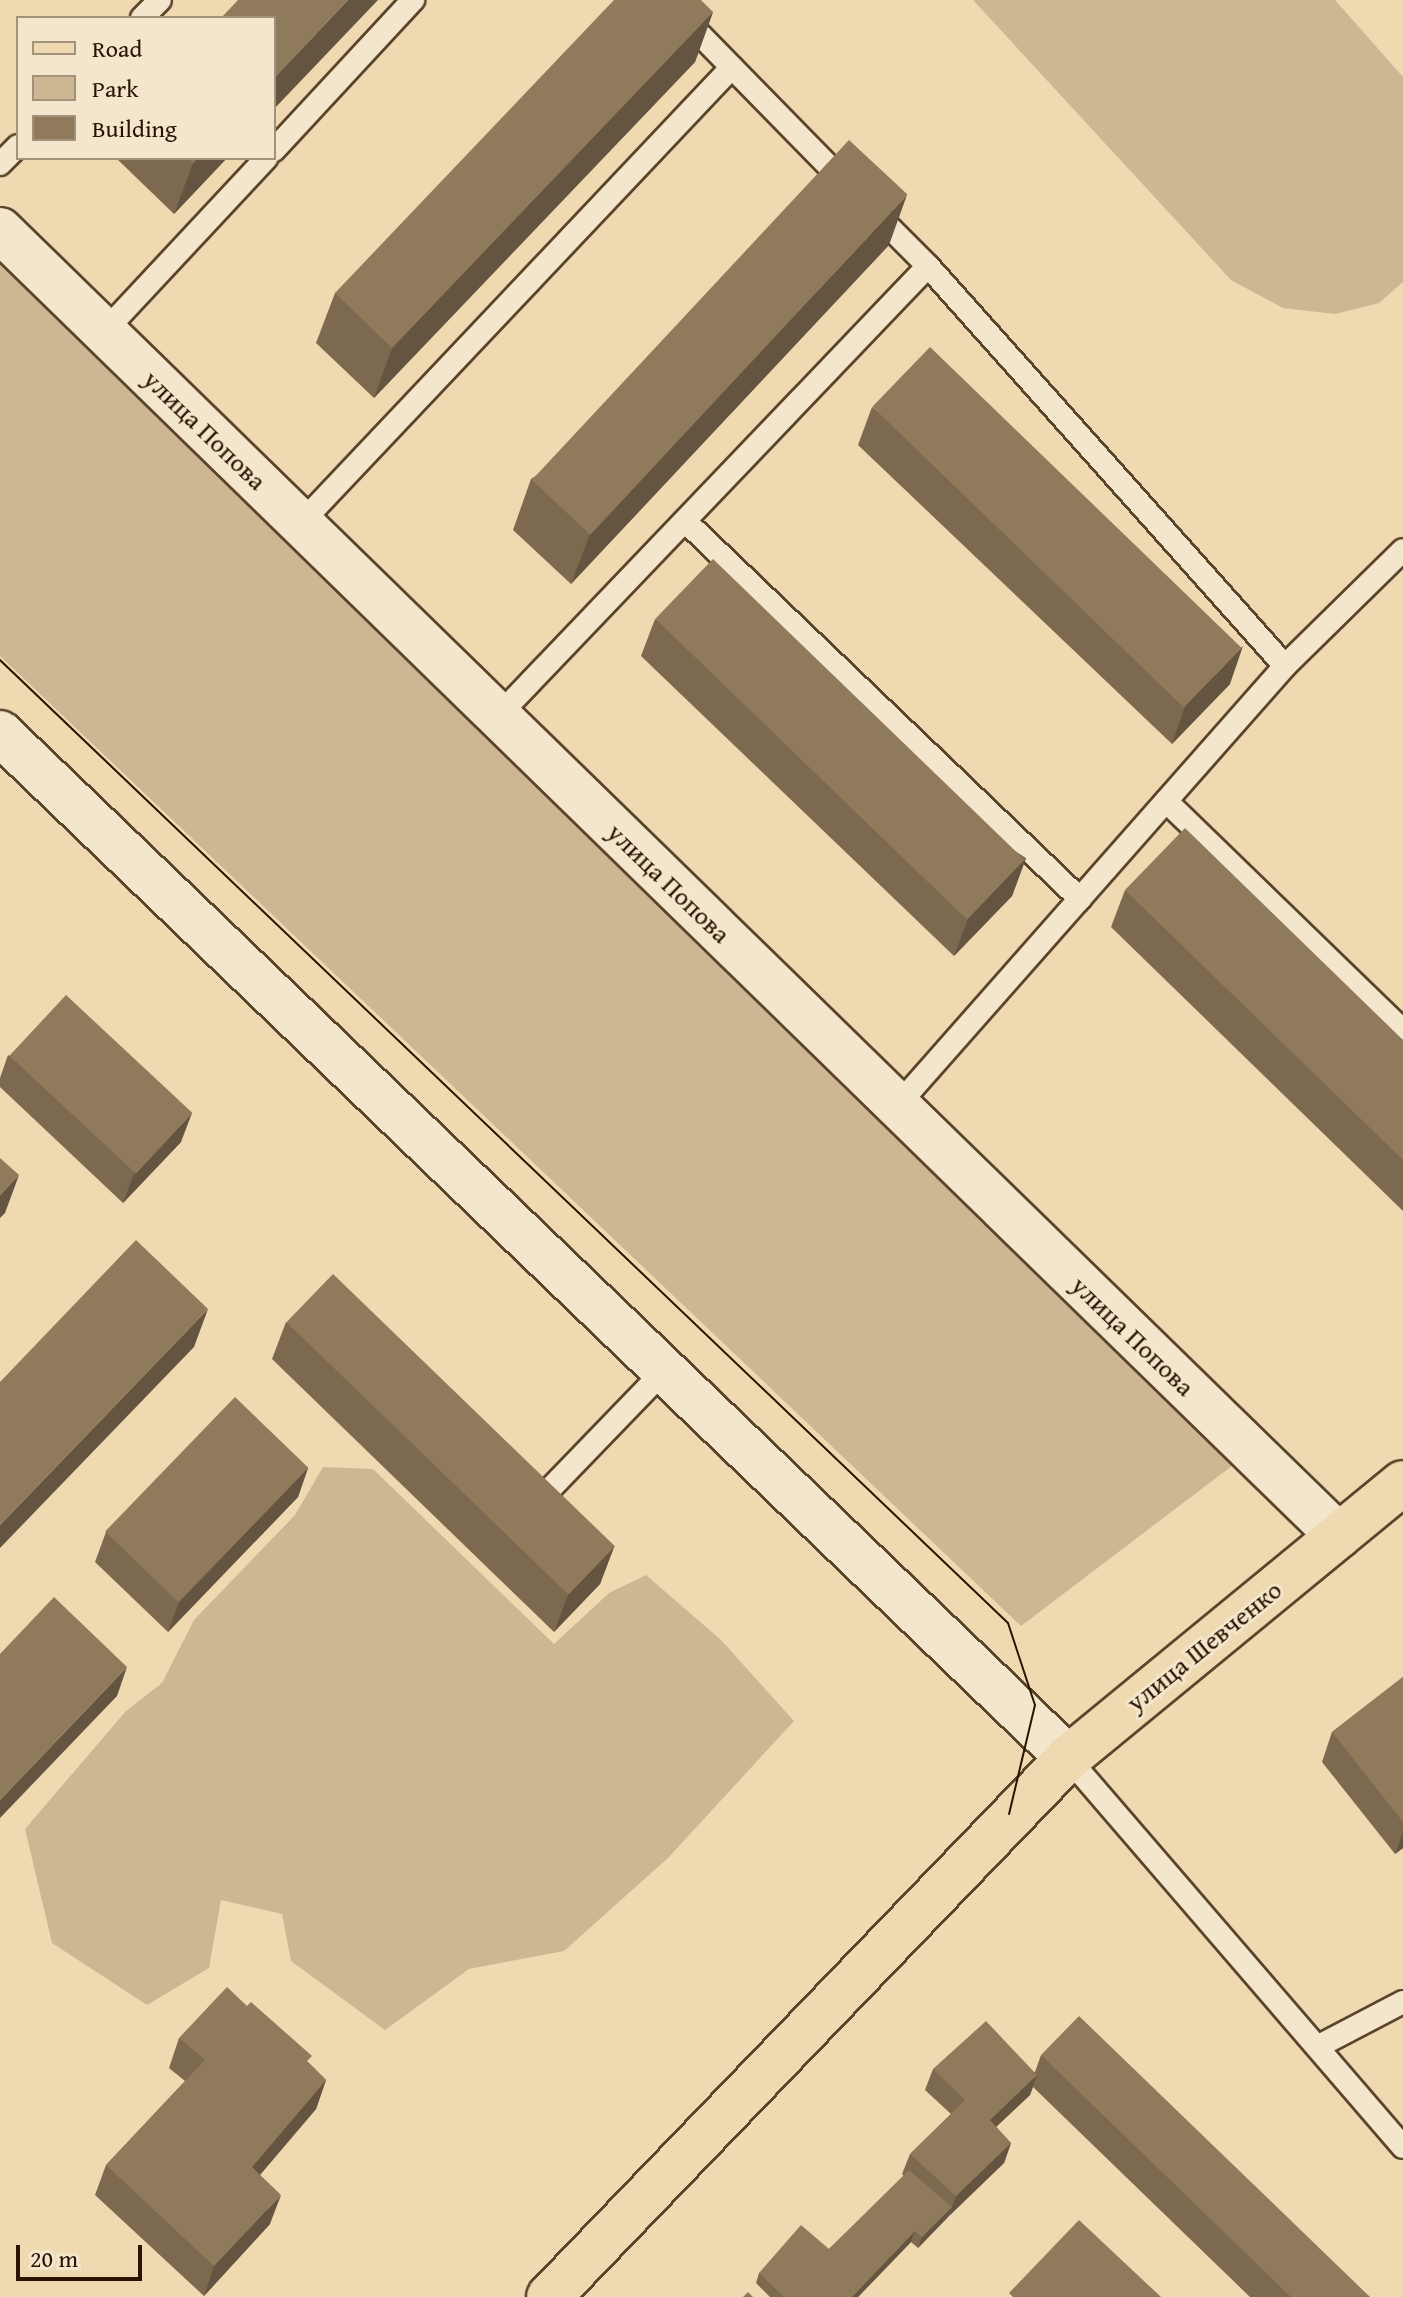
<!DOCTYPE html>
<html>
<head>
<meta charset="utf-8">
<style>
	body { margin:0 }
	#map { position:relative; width:1403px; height:2297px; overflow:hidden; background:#eed9b1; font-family:"Gentium Book Plus",serif }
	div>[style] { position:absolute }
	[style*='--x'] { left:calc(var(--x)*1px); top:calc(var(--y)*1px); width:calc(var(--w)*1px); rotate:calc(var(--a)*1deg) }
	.green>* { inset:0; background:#cdb793 }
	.roads { filter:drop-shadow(2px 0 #5b442c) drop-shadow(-2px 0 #5b442c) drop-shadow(0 2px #5b442c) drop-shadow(0 -2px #5b442c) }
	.service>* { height:22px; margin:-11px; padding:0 11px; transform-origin:11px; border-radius:11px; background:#f4e6cc }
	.minor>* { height:44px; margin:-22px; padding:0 22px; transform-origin:22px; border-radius:22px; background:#f4e6cc }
	.primary>* { height:44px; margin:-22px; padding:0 22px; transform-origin:22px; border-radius:22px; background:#eed9b1 }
	.tram>* { height:2px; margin:-1px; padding:0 1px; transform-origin:1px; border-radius:1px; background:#2a1300 }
	.wall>* { inset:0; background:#7c694f }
	.shaded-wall>* { inset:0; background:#655540 }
	.building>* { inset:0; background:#907a5c; transform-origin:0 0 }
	span { translate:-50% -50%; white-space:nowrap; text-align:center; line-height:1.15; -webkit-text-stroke:6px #f4e6cc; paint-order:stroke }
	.street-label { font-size:26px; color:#2a1300 }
	.legend { position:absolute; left:16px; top:16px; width:260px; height:144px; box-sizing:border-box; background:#f4e6cc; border:2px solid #a3927a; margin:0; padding:10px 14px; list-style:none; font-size:24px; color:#2a1300 }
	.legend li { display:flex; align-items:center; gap:16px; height:40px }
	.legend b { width:40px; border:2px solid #a3927a }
	.scale { position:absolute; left:16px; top:2245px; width:126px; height:36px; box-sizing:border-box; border:4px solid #2a1300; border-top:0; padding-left:10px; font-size:24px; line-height:28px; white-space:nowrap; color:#2a1300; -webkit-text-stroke:6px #f4e6cc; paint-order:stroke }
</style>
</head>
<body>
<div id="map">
	<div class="green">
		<div style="clip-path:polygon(973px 0,1335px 0,1403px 77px,1403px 282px,1379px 303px,1335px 314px,1283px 308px,1231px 280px)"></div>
		<div style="clip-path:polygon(0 238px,1245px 1456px,1021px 1626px,0 656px)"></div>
		<div style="clip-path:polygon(323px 1467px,373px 1469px,554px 1644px,609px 1593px,646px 1575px,721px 1640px,794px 1721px,668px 1858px,564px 1951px,469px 1969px,385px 2030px,291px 1961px,282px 1914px,221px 1900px,209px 1968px,147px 2005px,52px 1943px,25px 1829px,126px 1711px,162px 1683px,194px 1620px,295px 1515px)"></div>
	</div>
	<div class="roads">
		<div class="service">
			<div style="--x:666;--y:0;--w:259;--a:45.6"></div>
			<div style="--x:142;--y:18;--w:25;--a:-45"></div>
			<div style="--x:274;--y:150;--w:205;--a:-47.2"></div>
			<div style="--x:0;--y:164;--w:25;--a:-45"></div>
			<div style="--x:104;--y:332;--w:238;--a:-47"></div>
			<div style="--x:685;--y:521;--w:547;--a:43.74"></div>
			<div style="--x:301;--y:523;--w:627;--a:-46.61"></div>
			<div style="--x:1285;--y:666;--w:165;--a:-44.5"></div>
			<div style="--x:498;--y:716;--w:622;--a:-46.3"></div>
			<div style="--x:928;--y:266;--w:76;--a:-135"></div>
			<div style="--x:1166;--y:801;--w:330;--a:44.1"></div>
			<div style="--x:897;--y:1106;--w:587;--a:-48.59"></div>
			<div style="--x:1285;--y:666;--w:536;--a:-131.75"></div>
			<div style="--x:548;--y:1491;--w:168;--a:-46"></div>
			<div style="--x:1068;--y:1758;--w:513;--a:49.27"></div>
			<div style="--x:1317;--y:2047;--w:97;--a:-27.6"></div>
		</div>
		<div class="minor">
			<div style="--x:0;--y:230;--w:1870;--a:44.29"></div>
			<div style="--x:0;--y:733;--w:1480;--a:43.82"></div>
		</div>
		<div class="primary">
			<div style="--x:549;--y:2297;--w:748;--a:-46.08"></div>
			<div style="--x:1068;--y:1758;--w:433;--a:-39.4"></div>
		</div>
	</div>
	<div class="tram">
		<div style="--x:0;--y:660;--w:1394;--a:43.69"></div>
		<div style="--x:1008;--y:1623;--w:86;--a:71.8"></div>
		<div style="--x:1035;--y:1705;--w:112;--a:103.4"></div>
	</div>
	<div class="wall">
		<div style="clip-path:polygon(713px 12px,695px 62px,374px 398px,316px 343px,335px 293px)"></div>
		<div style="clip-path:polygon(116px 158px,227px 158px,174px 214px)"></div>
		<div style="clip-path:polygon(889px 245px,571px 584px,513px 530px,531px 479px)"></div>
		<div style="clip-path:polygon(872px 407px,1230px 684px,1172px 744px,858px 445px)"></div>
		<div style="clip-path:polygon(655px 619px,1026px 858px,1012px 896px,954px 956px,641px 656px)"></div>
		<div style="clip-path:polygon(1125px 890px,1403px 1040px,1403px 1211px,1111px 927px)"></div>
		<div style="clip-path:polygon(8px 1055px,181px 1142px,123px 1203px,0 1087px,0 1078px)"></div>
		<div style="clip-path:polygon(286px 1322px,614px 1547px,600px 1584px,554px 1632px,272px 1359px)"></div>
		<div style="clip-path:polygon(308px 1468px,298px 1497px,168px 1632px,95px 1562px,106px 1532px)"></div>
		<div style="clip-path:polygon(1403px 1677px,1403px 1848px,1395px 1854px,1322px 1762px,1332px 1732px)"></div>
		<div style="clip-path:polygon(179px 2038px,309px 2063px,326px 2080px,316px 2109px,260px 2175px,270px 2224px,204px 2296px,95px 2195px,106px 2165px,185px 2081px,169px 2068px)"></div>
		<div style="clip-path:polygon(1041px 2055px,1370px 2297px,1250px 2297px,1033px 2087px,1030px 2095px,996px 2127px,1011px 2143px,1004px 2163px,949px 2216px,918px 2248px,911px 2242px,858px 2297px,770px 2297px,756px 2283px,759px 2273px,829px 2249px,904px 2176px,902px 2174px,910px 2154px,951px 2114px,925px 2090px,933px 2069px,1035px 2072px)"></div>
	</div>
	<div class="shaded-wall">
		<div style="clip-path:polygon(348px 0,378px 0,274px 109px,274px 78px)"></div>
		<div style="clip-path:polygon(713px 12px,695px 62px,374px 398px,392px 348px)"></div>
		<div style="clip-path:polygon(198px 158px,227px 158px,174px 214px,193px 163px)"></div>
		<div style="clip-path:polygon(907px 195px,889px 245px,571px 584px,590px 534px)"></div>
		<div style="clip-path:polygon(1243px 646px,1230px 684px,1172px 744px,1185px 706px)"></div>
		<div style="clip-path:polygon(1026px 858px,1012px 896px,954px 956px,968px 919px)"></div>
		<div style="clip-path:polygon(192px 1113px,181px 1142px,123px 1203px,134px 1174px)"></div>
		<div style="clip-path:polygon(19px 1175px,5px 1213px,0 1218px,0 1195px)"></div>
		<div style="clip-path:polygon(208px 1309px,194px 1347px,0 1548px,0 1525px)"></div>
		<div style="clip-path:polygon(308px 1468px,298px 1497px,168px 1632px,179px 1602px)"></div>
		<div style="clip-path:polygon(614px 1547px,600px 1584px,554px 1632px,568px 1595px)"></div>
		<div style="clip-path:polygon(127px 1667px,117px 1696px,0 1818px,0 1800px)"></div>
		<div style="clip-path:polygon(1403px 1832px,1403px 1848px,1395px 1854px)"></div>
		<div style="clip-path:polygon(1037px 2075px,1030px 2095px,982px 2140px,990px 2120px)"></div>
		<div style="clip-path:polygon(326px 2080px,316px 2109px,241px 2197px,252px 2167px)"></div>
		<div style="clip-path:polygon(1011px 2143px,1004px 2163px,949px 2216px,956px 2196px)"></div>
		<div style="clip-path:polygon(281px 2195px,270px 2224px,204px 2296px,214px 2266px)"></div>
		<div style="clip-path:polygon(952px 2207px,948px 2217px,918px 2248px,922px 2237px)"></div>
		<div style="clip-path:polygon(915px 2231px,911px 2242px,858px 2297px,852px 2297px)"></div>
	</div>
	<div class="building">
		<div style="clip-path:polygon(238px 0,348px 0,274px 78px,274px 18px,221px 18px)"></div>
		<div style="clip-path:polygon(614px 0,701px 0,713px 12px,392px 348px,335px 293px)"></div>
		<div style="left:849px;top:140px;width:80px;height:465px;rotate:43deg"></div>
		<div style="clip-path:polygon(187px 158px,198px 158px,193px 163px)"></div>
		<div style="left:930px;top:347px;width:433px;height:83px;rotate:44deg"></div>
		<div style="left:713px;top:559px;width:433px;height:83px;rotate:44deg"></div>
		<div style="clip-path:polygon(1185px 828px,1403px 1040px,1403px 1160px,1125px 890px)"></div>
		<div style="left:66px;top:995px;width:173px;height:83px;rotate:43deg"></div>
		<div style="clip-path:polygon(0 1158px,19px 1175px,0 1195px)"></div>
		<div style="clip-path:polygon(136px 1240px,208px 1309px,0 1525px,0 1382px)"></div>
		<div style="left:333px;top:1274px;width:392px;height:67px;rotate:44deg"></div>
		<div style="left:235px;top:1397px;width:102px;height:187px;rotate:44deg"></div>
		<div style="clip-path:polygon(54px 1597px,127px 1667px,0 1800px,0 1654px)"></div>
		<div style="clip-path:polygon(1403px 1677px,1403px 1822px,1332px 1732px)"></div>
		<div style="clip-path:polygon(227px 1987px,247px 2006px,251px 2002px,312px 2056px,307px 2061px,326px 2080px,252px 2167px,281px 2195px,214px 2266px,106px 2165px,205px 2060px,179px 2038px)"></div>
		<div style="clip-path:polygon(1079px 2016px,1370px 2297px,1291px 2297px,1041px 2055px)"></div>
		<div style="clip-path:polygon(986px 2021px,1037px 2075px,990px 2120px,1011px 2143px,956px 2196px,910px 2154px,965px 2100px,933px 2069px)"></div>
		<div style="clip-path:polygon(909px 2170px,952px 2207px,922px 2237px,915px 2231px,852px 2297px,784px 2297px,759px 2273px,801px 2225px,829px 2249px)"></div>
		<div style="clip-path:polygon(1079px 2220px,1161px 2297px,1013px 2297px,1009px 2293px)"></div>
		<div style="clip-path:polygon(748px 2292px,753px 2297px,743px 2297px)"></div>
	</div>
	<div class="street-label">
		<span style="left:205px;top:430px;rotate:44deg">улица Попова</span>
		<span style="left:669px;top:883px;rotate:44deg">улица Попова</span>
		<span style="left:1133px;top:1336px;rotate:44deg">улица Попова</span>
		<span style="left:1204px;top:1646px;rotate:-39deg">улица Шевченко</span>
	</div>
	<ul class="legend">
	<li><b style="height:10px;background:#eed9b1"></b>Road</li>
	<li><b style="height:22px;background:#cdb793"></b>Park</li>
	<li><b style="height:22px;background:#907a5c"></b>Building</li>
	</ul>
	<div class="scale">20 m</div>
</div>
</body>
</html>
